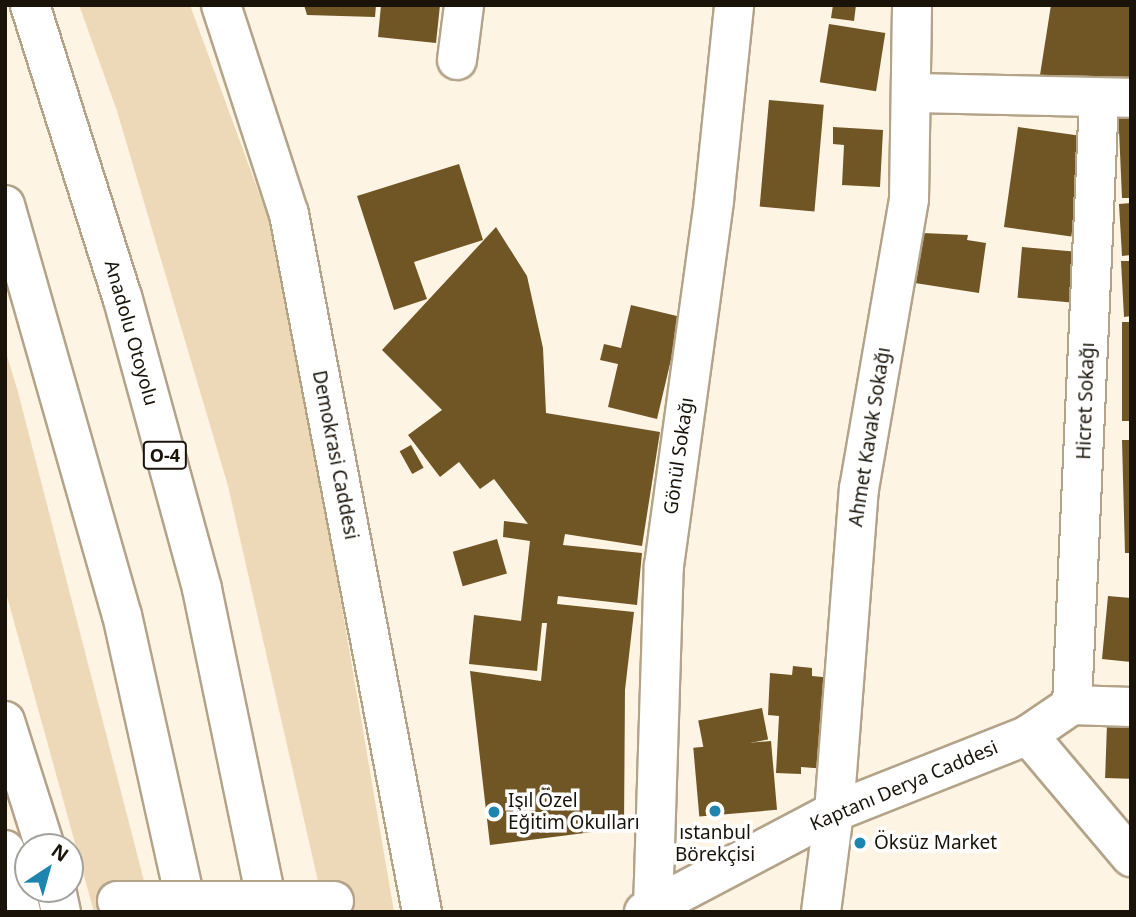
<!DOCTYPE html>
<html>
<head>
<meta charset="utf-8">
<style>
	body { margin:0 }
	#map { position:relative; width:1136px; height:917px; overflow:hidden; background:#fef4e4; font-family:"Noto Sans",sans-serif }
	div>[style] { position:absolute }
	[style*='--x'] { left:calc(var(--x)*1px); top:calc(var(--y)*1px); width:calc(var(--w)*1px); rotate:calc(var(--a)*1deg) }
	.green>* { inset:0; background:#edd9b8 }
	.building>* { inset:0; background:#705525; transform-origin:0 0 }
	.roads { filter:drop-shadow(2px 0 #b2a389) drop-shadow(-2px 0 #b2a389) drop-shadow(0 2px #b2a389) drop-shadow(0 -2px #b2a389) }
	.street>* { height:38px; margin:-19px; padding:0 19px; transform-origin:19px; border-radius:19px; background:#fff }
	.secondary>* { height:38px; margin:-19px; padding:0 19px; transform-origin:19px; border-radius:19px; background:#fff }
	.highway>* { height:38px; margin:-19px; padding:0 19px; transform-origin:19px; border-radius:19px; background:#fff }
	.bridges { filter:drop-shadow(2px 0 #b2a389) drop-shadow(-2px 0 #b2a389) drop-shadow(0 2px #b2a389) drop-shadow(0 -2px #b2a389) }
	.street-bridge>* { height:38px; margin:-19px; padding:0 19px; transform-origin:19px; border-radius:19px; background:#fff }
	.dots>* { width:19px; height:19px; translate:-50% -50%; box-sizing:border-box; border:4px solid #fff; border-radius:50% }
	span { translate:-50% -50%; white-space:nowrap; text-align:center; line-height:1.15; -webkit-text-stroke:7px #fff; paint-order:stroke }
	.shield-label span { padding:2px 5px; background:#fff; border:2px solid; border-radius:5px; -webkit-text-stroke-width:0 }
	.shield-label { font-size:18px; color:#19130a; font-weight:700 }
	.street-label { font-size:19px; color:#19130a }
	.poi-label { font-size:19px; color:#19130a }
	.left { translate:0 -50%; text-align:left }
	.frame { position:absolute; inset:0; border:7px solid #19130a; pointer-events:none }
	.north { position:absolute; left:14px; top:833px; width:70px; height:70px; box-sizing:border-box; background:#fff; border:2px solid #a3a19d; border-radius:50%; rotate:36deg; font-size:19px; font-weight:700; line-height:28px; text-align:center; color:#19130a }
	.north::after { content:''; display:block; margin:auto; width:24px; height:32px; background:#1d85ae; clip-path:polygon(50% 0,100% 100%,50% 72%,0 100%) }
</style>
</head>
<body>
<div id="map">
	<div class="green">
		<div style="clip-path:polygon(79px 5px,190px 5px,282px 256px,394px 912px,325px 912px,228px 486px,117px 111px)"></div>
		<div style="clip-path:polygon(5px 349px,18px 392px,152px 912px,94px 912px,5px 589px)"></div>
	</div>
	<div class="building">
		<div style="clip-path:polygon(304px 5px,376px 5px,375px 17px,307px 15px)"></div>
		<div style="clip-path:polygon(381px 5px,440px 5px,436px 43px,378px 37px)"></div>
		<div style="clip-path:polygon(833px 5px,856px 5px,854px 21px,831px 18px)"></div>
		<div style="clip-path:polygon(1051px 5px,1131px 5px,1131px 90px,1040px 75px)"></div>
		<div style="left:829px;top:24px;width:57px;height:59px;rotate:9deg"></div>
		<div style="left:769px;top:100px;width:55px;height:107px;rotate:5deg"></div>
		<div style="clip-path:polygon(1118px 107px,1131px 107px,1131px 198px,1122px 198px)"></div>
		<div style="clip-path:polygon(833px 127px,883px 130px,880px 187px,842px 185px,844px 145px,833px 144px)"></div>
		<div style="left:1018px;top:127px;width:68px;height:101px;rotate:8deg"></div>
		<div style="clip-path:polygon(459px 164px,483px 240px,414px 262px,427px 299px,394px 310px,357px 196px)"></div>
		<div style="clip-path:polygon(1131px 203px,1131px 255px,1122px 256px,1119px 204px)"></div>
		<div style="clip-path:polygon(496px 227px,527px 276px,543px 348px,546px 413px,660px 432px,642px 546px,565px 534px,563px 545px,642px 553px,637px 605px,558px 596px,557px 604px,634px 612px,625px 690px,624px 828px,490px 845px,470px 671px,541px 681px,547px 623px,542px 623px,537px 671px,469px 664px,474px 615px,521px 621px,530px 541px,503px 537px,504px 521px,528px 524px,494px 479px,480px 489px,459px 462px,440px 477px,408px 435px,442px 410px,382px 350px)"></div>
		<div style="clip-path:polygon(923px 233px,968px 235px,967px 240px,986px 243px,979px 293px,915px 283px)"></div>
		<div style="left:1022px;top:247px;width:57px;height:51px;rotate:5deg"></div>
		<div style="clip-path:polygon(1121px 261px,1131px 261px,1131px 316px,1124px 317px)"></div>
		<div style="clip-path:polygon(631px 305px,681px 317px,657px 419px,608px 407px,618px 364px,600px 360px,604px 344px,621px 348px)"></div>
		<div style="left:1122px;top:322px;width:9px;height:99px"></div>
		<div style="clip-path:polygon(1122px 440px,1131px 440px,1131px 553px,1125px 553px)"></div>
		<div style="left:411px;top:445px;width:26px;height:13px;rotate:61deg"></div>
		<div style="left:497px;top:539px;width:36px;height:46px;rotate:74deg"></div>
		<div style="clip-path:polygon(1108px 596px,1131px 598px,1131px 662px,1102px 659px)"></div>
		<div style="clip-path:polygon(793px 666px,812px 668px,812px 676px,833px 678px,827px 769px,801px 767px,801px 774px,776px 773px,779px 716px,768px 715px,770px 673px,792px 675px)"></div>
		<div style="left:762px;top:708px;width:32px;height:65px;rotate:79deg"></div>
		<div style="left:1107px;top:724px;width:24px;height:54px;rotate:2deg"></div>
		<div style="left:771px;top:741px;width:69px;height:78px;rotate:85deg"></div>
	</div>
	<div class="roads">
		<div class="street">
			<div style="--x:457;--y:60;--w:55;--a:-82.7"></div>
			<div style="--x:913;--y:93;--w:218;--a:1.3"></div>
			<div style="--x:1072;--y:705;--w:608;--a:-87.45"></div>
			<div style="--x:1028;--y:735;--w:160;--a:49.8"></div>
			<div style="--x:834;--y:812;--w:324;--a:-85.6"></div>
			<div style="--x:859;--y:489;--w:294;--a:-80.2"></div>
			<div style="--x:909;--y:199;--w:194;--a:-89.1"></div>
			<div style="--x:653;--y:909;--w:343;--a:-88.2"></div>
			<div style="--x:664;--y:566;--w:369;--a:-82.2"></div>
			<div style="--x:714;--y:200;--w:196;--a:-84.1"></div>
		</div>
		<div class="secondary">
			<div style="--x:221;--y:5;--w:220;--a:72"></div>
			<div style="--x:289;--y:214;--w:711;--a:79.21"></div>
			<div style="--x:5;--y:721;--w:132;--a:72.4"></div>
			<div style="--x:5;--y:850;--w:64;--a:75.5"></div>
			<div style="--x:56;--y:889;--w:24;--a:78"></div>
			<div style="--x:644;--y:912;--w:215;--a:-27.8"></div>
			<div style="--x:834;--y:812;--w:209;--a:-21.6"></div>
			<div style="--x:1028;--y:735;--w:53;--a:-34.3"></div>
			<div style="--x:1072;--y:705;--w:59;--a:1.9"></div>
			<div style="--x:821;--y:912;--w:101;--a:-82.6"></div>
		</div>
		<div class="highway">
			<div style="--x:30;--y:5;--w:305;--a:72.5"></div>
			<div style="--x:122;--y:296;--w:304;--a:74.7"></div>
			<div style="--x:202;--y:589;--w:330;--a:78.3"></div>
			<div style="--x:5;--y:205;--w:426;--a:74.1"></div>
			<div style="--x:122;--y:615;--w:304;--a:77.5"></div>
		</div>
	</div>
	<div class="bridges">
		<div class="street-bridge">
			<div style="--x:117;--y:901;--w:217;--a:0"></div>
		</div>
	</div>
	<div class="dots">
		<div style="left:715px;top:811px;background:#1d85ae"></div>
		<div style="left:494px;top:812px;background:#1d85ae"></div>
		<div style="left:860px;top:843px;background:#1d85ae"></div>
	</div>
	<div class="shield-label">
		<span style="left:165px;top:455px">O-4</span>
	</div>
	<div class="street-label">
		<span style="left:131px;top:333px;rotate:74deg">Anadolu Otoyolu</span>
		<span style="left:1086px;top:401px;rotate:-88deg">Hicret Sokağı</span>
		<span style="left:870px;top:437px;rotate:-81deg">Ahmet Kavak Sokağı</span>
		<span style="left:335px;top:455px;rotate:79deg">Demokrasi Caddesi</span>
		<span style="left:679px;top:456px;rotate:-82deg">Gönül Sokağı</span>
		<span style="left:904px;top:786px;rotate:-23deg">Kaptanı Derya Caddesi</span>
	</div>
	<div class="poi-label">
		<span class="left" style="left:508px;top:812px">Işıl Özel<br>Eğitim Okulları</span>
		<span style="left:715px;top:844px">ıstanbul<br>Börekçisi</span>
		<span class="left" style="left:874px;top:843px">Öksüz Market</span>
	</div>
	<div class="frame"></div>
	<div class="north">N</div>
</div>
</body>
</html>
